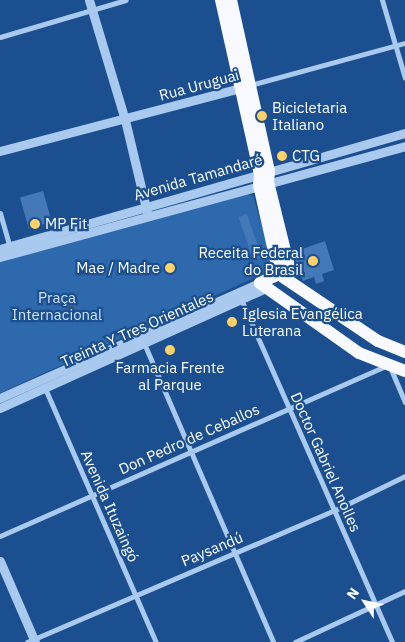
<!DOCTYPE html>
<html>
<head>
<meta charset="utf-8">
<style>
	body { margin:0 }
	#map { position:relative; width:405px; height:642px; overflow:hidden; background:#1b4f8f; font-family:"IBM Plex Sans",sans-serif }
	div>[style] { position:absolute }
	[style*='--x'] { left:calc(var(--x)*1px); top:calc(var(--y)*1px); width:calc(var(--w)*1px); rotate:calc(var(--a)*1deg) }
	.green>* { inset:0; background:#2e69ad }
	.water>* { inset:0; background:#3c6290 }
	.round { border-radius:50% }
	.building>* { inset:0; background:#4478b7; transform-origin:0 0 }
	.minor>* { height:5px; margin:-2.5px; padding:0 2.5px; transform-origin:2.5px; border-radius:2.5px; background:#a9c9ee }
	.tertiary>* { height:9px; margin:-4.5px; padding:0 4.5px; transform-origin:4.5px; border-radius:4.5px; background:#a9c9ee }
	.trunk>* { height:12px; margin:-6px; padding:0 6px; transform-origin:6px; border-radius:6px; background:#f8faff }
	.dots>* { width:14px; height:14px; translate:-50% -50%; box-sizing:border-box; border:2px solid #1b4f8f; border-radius:50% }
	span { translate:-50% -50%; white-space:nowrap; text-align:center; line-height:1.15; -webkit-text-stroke:4.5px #1b4f8f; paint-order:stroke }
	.street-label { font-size:15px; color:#fff }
	.poi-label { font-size:15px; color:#fff }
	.left { translate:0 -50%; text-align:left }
	.right { translate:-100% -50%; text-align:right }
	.park-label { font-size:15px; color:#cfe3fa }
	.north { position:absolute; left:340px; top:577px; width:50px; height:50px; -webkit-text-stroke:4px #1b4f8f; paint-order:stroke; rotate:305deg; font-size:14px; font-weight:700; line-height:20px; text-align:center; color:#fff }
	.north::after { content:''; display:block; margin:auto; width:18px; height:22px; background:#fff; clip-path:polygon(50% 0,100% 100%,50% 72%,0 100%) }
</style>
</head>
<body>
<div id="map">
	<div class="green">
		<div style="clip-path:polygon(246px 193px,253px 196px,273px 264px,269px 271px,0 393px,0 262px)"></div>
	</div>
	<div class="water">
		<div class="round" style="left:64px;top:297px;width:14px;height:14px"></div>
	</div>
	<div class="building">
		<div style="left:43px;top:191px;width:32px;height:24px;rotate:74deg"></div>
		<div style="left:247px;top:214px;width:46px;height:9px;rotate:71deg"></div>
		<div style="clip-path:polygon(325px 241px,334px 270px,322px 274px,324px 281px,316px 284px,314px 277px,303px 281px,297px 268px,294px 252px)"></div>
	</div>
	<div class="minor">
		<div style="--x:382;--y:0;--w:81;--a:73.6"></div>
		<div style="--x:0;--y:37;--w:131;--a:-16.4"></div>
		<div style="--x:250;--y:85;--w:161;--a:-15.2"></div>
		<div style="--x:0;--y:213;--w:36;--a:74"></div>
		<div style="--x:240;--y:297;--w:377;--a:66.2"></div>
		<div style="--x:143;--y:341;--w:328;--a:66.6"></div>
		<div style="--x:390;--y:367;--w:38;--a:67"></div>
		<div style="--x:44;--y:386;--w:279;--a:66.4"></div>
		<div style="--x:0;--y:536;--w:422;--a:-23.8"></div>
		<div style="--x:27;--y:642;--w:333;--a:-23.2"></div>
		<div style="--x:333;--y:511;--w:80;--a:-25.9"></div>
		<div style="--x:295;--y:642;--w:121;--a:-24.9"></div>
	</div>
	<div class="tertiary">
		<div style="--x:89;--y:0;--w:125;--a:73.3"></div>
		<div style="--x:125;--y:120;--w:95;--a:76.6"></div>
		<div style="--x:0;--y:151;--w:252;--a:-14.7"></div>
		<div style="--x:0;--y:249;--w:421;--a:-16"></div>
		<div style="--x:0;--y:257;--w:420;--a:-15.3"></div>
		<div style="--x:0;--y:398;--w:284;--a:-23.9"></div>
		<div style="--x:0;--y:408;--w:292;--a:-24.3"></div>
		<div style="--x:0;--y:561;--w:88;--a:66.6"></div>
	</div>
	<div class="trunk">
		<div style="--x:221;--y:0;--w:179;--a:77.4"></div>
		<div style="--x:260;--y:175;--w:10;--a:96"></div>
		<div style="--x:259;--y:185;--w:91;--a:77.3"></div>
		<div style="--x:231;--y:0;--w:175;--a:77.5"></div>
		<div style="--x:269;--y:171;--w:11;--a:95"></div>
		<div style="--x:268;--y:182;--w:83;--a:76.1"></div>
		<div style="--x:288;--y:263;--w:10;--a:84"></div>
		<div style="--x:289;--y:273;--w:6;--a:108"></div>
		<div style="--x:279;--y:274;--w:21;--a:155"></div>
		<div style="--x:260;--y:283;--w:121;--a:35.3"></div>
		<div style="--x:359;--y:353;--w:49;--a:21.4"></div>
		<div style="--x:280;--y:275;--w:118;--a:34"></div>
		<div style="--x:378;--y:341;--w:29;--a:22"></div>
	</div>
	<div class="dots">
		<div style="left:262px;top:116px;background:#ffd166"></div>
		<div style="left:282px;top:156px;background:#ffd166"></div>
		<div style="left:35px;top:224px;background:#ffd166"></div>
		<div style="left:313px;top:261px;background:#ffd166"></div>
		<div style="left:170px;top:268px;background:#ffd166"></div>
		<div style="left:232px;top:322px;background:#ffd166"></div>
		<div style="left:170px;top:350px;background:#ffd166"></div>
	</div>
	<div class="street-label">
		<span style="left:199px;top:85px;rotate:-15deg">Rua Uruguai</span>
		<span style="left:198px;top:177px;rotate:-16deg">Avenida Tamandaré</span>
		<span style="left:137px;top:329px;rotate:-24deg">Treinta Y Tres Orientales</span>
		<span style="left:189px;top:439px;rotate:-24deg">Don Pedro de Ceballos</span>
		<span style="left:326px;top:462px;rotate:66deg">Doctor Gabriel Anolles</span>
		<span style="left:110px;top:506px;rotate:66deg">Avenida Ituzaingó</span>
		<span style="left:212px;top:549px;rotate:-23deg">Paysandú</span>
	</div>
	<div class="poi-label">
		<span class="left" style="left:272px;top:116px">Bicicletaria<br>Italiano</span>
		<span class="left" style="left:292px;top:156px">CTG</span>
		<span class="left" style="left:45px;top:224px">MP Fit</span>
		<span class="right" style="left:303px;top:261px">Receita Federal<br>do Brasil</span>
		<span class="right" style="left:160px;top:268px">Mae / Madre</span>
		<span class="left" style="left:242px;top:322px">Iglesia Evangélica<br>Luterana</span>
		<span style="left:170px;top:376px">Farmacia Frente<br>al Parque</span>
	</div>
	<div class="park-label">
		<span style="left:57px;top:306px">Praça<br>Internacional</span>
	</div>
	<div class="north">N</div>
</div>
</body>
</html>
